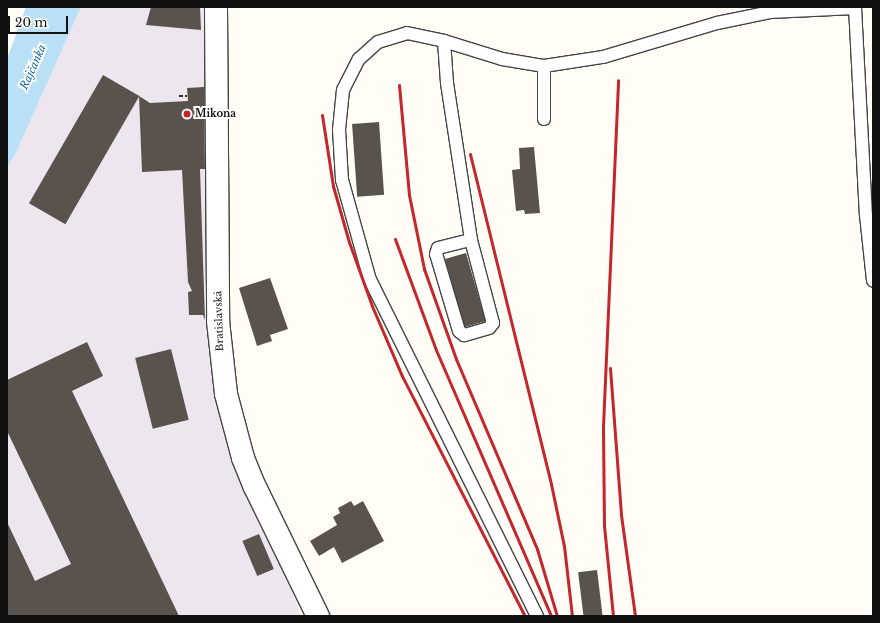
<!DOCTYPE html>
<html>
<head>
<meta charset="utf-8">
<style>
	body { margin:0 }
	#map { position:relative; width:880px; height:623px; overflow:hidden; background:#fffdf5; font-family:"Libre Baskerville",serif }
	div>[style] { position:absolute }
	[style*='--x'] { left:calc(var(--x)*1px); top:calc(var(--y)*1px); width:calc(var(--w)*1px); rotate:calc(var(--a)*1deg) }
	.industrial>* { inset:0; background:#eee6ef }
	.water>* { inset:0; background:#b9e0f7 }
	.building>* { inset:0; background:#5a524d; transform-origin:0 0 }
	.path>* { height:2.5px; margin-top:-1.25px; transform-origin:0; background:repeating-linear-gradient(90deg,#333 0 4px,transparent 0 6px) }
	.roads { filter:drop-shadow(1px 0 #444) drop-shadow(-1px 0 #444) drop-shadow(0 1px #444) drop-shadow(0 -1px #444) }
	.lane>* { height:12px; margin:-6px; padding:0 6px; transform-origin:6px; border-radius:6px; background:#fff }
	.street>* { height:22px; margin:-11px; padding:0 11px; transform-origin:11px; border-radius:11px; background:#fff }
	.rail>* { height:3px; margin:-1.5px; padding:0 1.5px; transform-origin:1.5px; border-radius:1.5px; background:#c4262e }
	.dots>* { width:11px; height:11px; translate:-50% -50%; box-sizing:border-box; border:2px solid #fff; border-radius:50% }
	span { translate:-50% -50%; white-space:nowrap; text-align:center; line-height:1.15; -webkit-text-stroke:4px #fff; paint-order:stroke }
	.poi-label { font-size:10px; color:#111; font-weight:700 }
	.left { translate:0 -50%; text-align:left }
	.street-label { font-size:10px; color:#111 }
	.water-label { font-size:11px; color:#1768a6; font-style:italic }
	.frame { position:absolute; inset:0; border:8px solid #111; pointer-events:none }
	.scale { position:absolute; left:8px; top:16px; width:60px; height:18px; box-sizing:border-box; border:2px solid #111; border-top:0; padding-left:5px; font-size:12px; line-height:14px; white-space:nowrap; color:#111; -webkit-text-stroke:3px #fff; paint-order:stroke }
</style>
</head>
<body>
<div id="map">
	<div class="industrial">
		<div style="clip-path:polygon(81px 7px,208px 7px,210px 361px,222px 424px,236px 464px,302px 616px,7px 616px,7px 167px,15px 155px)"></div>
	</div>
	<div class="water">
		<div style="clip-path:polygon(26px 7px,81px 7px,15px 155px,7px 167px,7px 59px)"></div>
	</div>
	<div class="building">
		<div style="clip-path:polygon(151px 7px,200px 7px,201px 30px,146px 25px)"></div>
		<div style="left:103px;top:75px;width:42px;height:148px;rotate:30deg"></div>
		<div style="clip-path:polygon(204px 87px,205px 169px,200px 169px,205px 320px,203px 315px,189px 315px,188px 292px,192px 291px,188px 282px,182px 170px,142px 172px,139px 96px,150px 103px,188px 101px,187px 88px)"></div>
		<div style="left:379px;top:122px;width:73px;height:27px;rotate:86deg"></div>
		<div style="clip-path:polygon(534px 147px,540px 213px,525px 214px,524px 210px,516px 211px,512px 170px,520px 169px,519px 148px)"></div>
		<div style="left:466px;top:253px;width:71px;height:22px;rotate:74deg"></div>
		<div style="clip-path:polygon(270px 278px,288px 329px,270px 335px,272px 341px,257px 346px,239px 288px)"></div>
		<div style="clip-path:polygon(87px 342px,103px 376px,72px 391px,179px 616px,7px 616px,7px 522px,35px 581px,71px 564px,7px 431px,7px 380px)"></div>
		<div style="left:171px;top:349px;width:73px;height:37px;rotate:76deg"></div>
		<div style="clip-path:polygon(351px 501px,354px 506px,363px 501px,384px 541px,342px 563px,334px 547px,319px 556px,310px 541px,337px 525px,333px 517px,340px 513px,338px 508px)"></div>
		<div style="left:259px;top:534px;width:38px;height:18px;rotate:67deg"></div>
		<div style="left:597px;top:570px;width:46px;height:19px;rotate:83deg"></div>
	</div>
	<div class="path">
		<div style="--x:179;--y:96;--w:8;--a:0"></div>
	</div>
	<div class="roads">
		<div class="lane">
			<div style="--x:855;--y:7;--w:208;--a:87"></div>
			<div style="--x:866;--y:215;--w:66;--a:83.9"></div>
			<div style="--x:444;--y:41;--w:42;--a:85.9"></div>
			<div style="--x:447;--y:83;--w:159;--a:81.3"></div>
			<div style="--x:471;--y:240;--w:86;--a:75.2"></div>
			<div style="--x:493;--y:323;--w:6;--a:129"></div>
			<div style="--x:489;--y:328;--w:26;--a:164"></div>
			<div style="--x:464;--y:335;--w:6;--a:-141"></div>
			<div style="--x:459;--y:331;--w:80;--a:-106.6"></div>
			<div style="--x:436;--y:254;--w:6;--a:-72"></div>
			<div style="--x:438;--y:248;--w:34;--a:-14"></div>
			<div style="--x:544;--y:119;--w:53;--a:-90"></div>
			<div style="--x:537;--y:616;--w:375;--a:-116.4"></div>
			<div style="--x:370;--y:280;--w:104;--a:-105.6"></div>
			<div style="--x:342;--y:180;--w:50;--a:-93.4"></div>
			<div style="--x:339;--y:130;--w:40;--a:-84.3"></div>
			<div style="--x:343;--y:90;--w:35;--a:-63"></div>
			<div style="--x:359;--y:59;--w:25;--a:-42"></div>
			<div style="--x:378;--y:42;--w:30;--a:-17"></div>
			<div style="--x:407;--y:33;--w:38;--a:12"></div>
			<div style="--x:444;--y:41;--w:61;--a:17.2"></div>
			<div style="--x:502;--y:59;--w:43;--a:9.5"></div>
			<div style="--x:544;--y:66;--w:60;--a:-8.7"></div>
			<div style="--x:603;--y:57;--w:119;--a:-16.6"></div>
			<div style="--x:717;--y:23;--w:54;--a:-11.7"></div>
			<div style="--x:770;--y:12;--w:85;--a:-2.7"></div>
		</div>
		<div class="street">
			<div style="--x:216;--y:7;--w:314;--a:89.6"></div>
			<div style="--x:218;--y:321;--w:73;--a:83.7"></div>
			<div style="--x:226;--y:394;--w:66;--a:75.1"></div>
			<div style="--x:243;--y:458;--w:31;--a:68"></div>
			<div style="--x:255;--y:487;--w:144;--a:64"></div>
		</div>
	</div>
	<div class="rail">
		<div style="--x:399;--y:85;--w:110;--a:84.8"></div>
		<div style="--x:409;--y:195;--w:76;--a:78.5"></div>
		<div style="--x:424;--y:269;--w:96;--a:70.4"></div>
		<div style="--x:456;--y:359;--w:207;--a:66.9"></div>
		<div style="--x:537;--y:549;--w:70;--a:73.4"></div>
		<div style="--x:322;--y:115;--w:72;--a:81.2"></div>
		<div style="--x:333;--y:186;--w:58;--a:74.1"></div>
		<div style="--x:349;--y:242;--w:68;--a:70.2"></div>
		<div style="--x:372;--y:306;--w:76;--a:66.8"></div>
		<div style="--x:402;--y:376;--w:270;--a:62.9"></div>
		<div style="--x:470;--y:154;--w:340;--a:76.2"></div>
		<div style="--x:551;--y:484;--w:63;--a:78.2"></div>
		<div style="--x:564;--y:546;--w:70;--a:83.5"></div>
		<div style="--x:395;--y:239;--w:118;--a:69.7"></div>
		<div style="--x:436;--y:350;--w:290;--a:66.6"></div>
		<div style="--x:610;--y:368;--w:147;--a:85.7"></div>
		<div style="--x:621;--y:515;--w:102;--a:82.1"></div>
		<div style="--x:613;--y:616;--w:90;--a:-95.7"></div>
		<div style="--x:604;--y:526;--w:100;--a:-90.6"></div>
		<div style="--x:603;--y:426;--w:346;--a:-87.5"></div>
	</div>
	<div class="dots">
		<div style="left:187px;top:114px;background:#c4262e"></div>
	</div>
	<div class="poi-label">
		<span class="left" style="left:195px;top:114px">Mikona</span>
	</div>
	<div class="street-label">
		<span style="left:219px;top:321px;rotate:-92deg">Bratislavská</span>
	</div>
	<div class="water-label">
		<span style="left:33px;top:67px;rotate:-66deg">Rajčanka</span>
	</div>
	<div class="frame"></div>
	<div class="scale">20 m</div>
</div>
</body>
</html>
